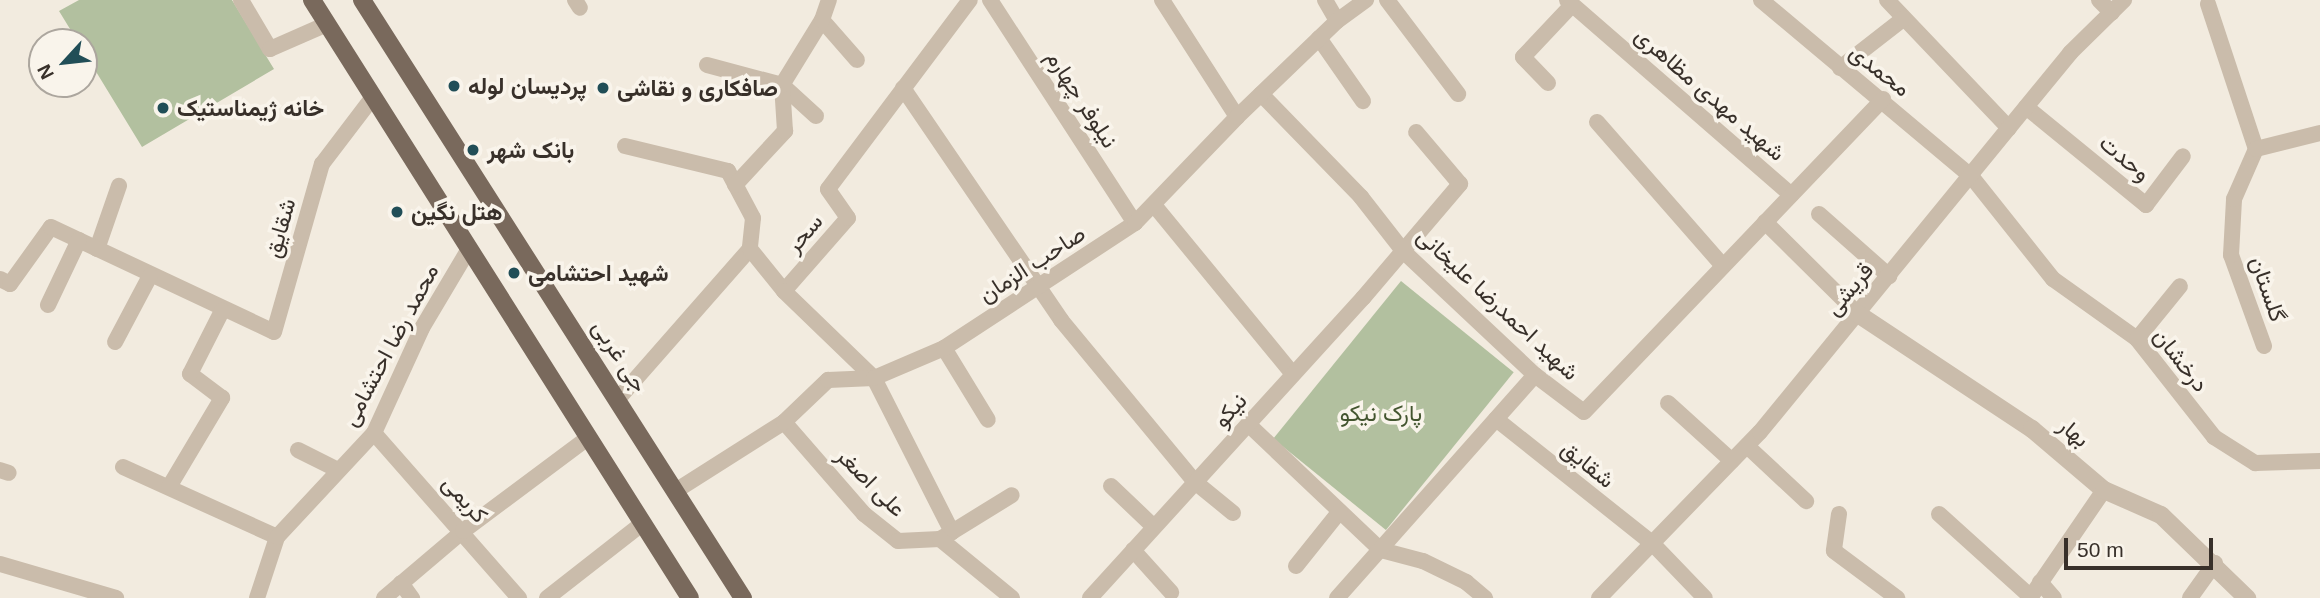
<!DOCTYPE html>
<html>
<head>
<meta charset="utf-8">
<style>
	body { margin:0 }
	#map { position:relative; width:2320px; height:598px; overflow:hidden; background:#f2ebdf; font-family:Arial,Vazirmatn,sans-serif }
	div>[style] { position:absolute }
	[style*='--x'] { left:calc(var(--x)*1px); top:calc(var(--y)*1px); width:calc(var(--w)*1px); rotate:calc(var(--a)*1deg) }
	.green>* { inset:0; background:#b2c09f; transform-origin:0 0 }
	.minor>* { height:16px; margin:-8px; padding:0 8px; transform-origin:8px; border-radius:8px; background:#cabcab }
	.tertiary>* { height:18px; margin:-9px; padding:0 9px; transform-origin:9px; border-radius:9px; background:#cabcab }
	.primary>* { height:18px; margin:-9px; padding:0 9px; transform-origin:9px; border-radius:9px; background:#79695c }
	.dots>* { width:19px; height:19px; translate:-50% -50%; box-sizing:border-box; border:4px solid #f9f4eb; border-radius:50% }
	span { translate:-50% -50%; white-space:nowrap; text-align:center; line-height:1.15; -webkit-text-stroke:7px #f9f4eb; paint-order:stroke }
	.street-label { font-size:23px; color:#38302a }
	.poi-label { font-size:23px; color:#38302a; font-weight:700 }
	.left { translate:0 -50%; text-align:left }
	.park-label { font-size:23px; color:#43552f }
	.north { position:absolute; left:28px; top:28px; width:70px; height:70px; box-sizing:border-box; background:#f9f4eb; border:2px solid #aca69e; border-radius:50%; rotate:243deg; font-size:19px; font-weight:700; line-height:28px; text-align:center; color:#38302a }
	.north::after { content:''; display:block; margin:auto; width:24px; height:32px; background:#214e57; clip-path:polygon(50% 0,100% 100%,50% 72%,0 100%) }
	.scale { position:absolute; left:2064px; top:538px; width:149px; height:32px; box-sizing:border-box; border:4px solid #38302a; border-top:0; padding-left:9px; font-size:21px; line-height:24px; white-space:nowrap; color:#38302a; -webkit-text-stroke:5px #f9f4eb; paint-order:stroke }
</style>
</head>
<body>
<div id="map">
	<div class="green">
		<div style="clip-path:polygon(79px 0,232px 0,274px 69px,142px 147px,84px 52px,84px 42px,78px 42px,59px 11px)"></div>
		<div style="left:1401px;top:281px;width:145px;height:203px;rotate:39deg"></div>
	</div>
	<div class="minor">
		<div style="--x:241;--y:0;--w:57;--a:59.4"></div>
		<div style="--x:270;--y:49;--w:62;--a:-23.7"></div>
		<div style="--x:575;--y:0;--w:9;--a:58"></div>
		<div style="--x:990;--y:0;--w:266;--a:57"></div>
		<div style="--x:1162;--y:0;--w:139;--a:57.3"></div>
		<div style="--x:1325;--y:0;--w:24;--a:60"></div>
		<div style="--x:1387;--y:0;--w:118;--a:52.9"></div>
		<div style="--x:1567;--y:0;--w:297;--a:41"></div>
		<div style="--x:1761;--y:0;--w:274;--a:40"></div>
		<div style="--x:1971;--y:176;--w:132;--a:51.5"></div>
		<div style="--x:2053;--y:279;--w:103;--a:35.5"></div>
		<div style="--x:2137;--y:339;--w:125;--a:51.8"></div>
		<div style="--x:2214;--y:437;--w:49;--a:32.4"></div>
		<div style="--x:2255;--y:463;--w:65;--a:-1.8"></div>
		<div style="--x:1887;--y:0;--w:177;--a:46.4"></div>
		<div style="--x:2099;--y:0;--w:18;--a:45"></div>
		<div style="--x:2208;--y:4;--w:153;--a:71.7"></div>
		<div style="--x:822;--y:20;--w:53;--a:48.8"></div>
		<div style="--x:1319;--y:38;--w:77;--a:55.1"></div>
		<div style="--x:707;--y:65;--w:78;--a:14.9"></div>
		<div style="--x:782;--y:85;--w:46;--a:42.4"></div>
		<div style="--x:1840;--y:68;--w:80;--a:-37.9"></div>
		<div style="--x:1548;--y:83;--w:36;--a:-134"></div>
		<div style="--x:1523;--y:57;--w:71;--a:-46.7"></div>
		<div style="--x:903;--y:88;--w:281;--a:55.7"></div>
		<div style="--x:1061;--y:320;--w:210;--a:50.4"></div>
		<div style="--x:1195;--y:482;--w:49;--a:39.2"></div>
		<div style="--x:1261;--y:94;--w:144;--a:45.8"></div>
		<div style="--x:1361;--y:197;--w:70;--a:52"></div>
		<div style="--x:1404;--y:252;--w:180;--a:43.2"></div>
		<div style="--x:1535;--y:375;--w:61;--a:37.1"></div>
		<div style="--x:1584;--y:412;--w:433;--a:-46.3"></div>
		<div style="--x:2026;--y:107;--w:155;--a:39.2"></div>
		<div style="--x:2146;--y:205;--w:61;--a:-52.9"></div>
		<div style="--x:1597;--y:122;--w:191;--a:48.8"></div>
		<div style="--x:625;--y:146;--w:106;--a:13.6"></div>
		<div style="--x:728;--y:171;--w:53;--a:62"></div>
		<div style="--x:753;--y:218;--w:31;--a:96"></div>
		<div style="--x:735;--y:185;--w:74;--a:-47.2"></div>
		<div style="--x:785;--y:131;--w:46;--a:-93.7"></div>
		<div style="--x:782;--y:85;--w:76;--a:-58.4"></div>
		<div style="--x:822;--y:20;--w:21;--a:-71"></div>
		<div style="--x:1154;--y:205;--w:219;--a:50.6"></div>
		<div style="--x:1819;--y:214;--w:94;--a:41.5"></div>
		<div style="--x:1765;--y:222;--w:131;--a:44.7"></div>
		<div style="--x:97;--y:249;--w:67;--a:-70.8"></div>
		<div style="--x:0;--y:279;--w:11;--a:27"></div>
		<div style="--x:10;--y:284;--w:70;--a:-54.3"></div>
		<div style="--x:51;--y:227;--w:246;--a:25.2"></div>
		<div style="--x:274;--y:332;--w:175;--a:-74.1"></div>
		<div style="--x:322;--y:164;--w:84;--a:-52.7"></div>
		<div style="--x:48;--y:305;--w:72;--a:-64.5"></div>
		<div style="--x:2137;--y:339;--w:68;--a:-50.9"></div>
		<div style="--x:115;--y:342;--w:75;--a:-62.1"></div>
		<div style="--x:2264;--y:346;--w:97;--a:-109.9"></div>
		<div style="--x:2231;--y:255;--w:56;--a:-86.9"></div>
		<div style="--x:2234;--y:199;--w:55;--a:-66.3"></div>
		<div style="--x:2256;--y:149;--w:66;--a:-14"></div>
		<div style="--x:944;--y:348;--w:84;--a:58.6"></div>
		<div style="--x:618;--y:399;--w:200;--a:-48.7"></div>
		<div style="--x:750;--y:249;--w:54;--a:51"></div>
		<div style="--x:784;--y:291;--w:97;--a:-48.8"></div>
		<div style="--x:848;--y:218;--w:35;--a:-125"></div>
		<div style="--x:828;--y:189;--w:236;--a:-53.1"></div>
		<div style="--x:1668;--y:403;--w:86;--a:42.2"></div>
		<div style="--x:1496;--y:419;--w:199;--a:38.5"></div>
		<div style="--x:1652;--y:543;--w:76;--a:46.1"></div>
		<div style="--x:784;--y:422;--w:122;--a:49"></div>
		<div style="--x:864;--y:514;--w:43;--a:38.5"></div>
		<div style="--x:898;--y:541;--w:42;--a:-2.7"></div>
		<div style="--x:940;--y:539;--w:14;--a:-30"></div>
		<div style="--x:952;--y:532;--w:173;--a:-116.9"></div>
		<div style="--x:874;--y:378;--w:125;--a:-136"></div>
		<div style="--x:1248;--y:424;--w:183;--a:43.5"></div>
		<div style="--x:1381;--y:550;--w:43;--a:14.7"></div>
		<div style="--x:1423;--y:561;--w:48;--a:26"></div>
		<div style="--x:1466;--y:582;--w:25;--a:40"></div>
		<div style="--x:374;--y:433;--w:220;--a:48.7"></div>
		<div style="--x:1747;--y:446;--w:81;--a:43"></div>
		<div style="--x:298;--y:450;--w:45;--a:26.6"></div>
		<div style="--x:123;--y:467;--w:169;--a:24.4"></div>
		<div style="--x:0;--y:470;--w:9;--a:18"></div>
		<div style="--x:1111;--y:486;--w:59;--a:43.6"></div>
		<div style="--x:169;--y:487;--w:104;--a:-59.2"></div>
		<div style="--x:222;--y:398;--w:40;--a:-143"></div>
		<div style="--x:190;--y:374;--w:71;--a:-63.1"></div>
		<div style="--x:677;--y:490;--w:127;--a:-32.4"></div>
		<div style="--x:784;--y:422;--w:61;--a:-43.7"></div>
		<div style="--x:828;--y:380;--w:46;--a:-2.5"></div>
		<div style="--x:874;--y:378;--w:76;--a:-23.2"></div>
		<div style="--x:944;--y:348;--w:228;--a:-33.2"></div>
		<div style="--x:1135;--y:223;--w:147;--a:-46.1"></div>
		<div style="--x:1237;--y:117;--w:139;--a:-43.8"></div>
		<div style="--x:1337;--y:21;--w:36;--a:-36"></div>
		<div style="--x:1839;--y:514;--w:37;--a:98"></div>
		<div style="--x:1834;--y:551;--w:79;--a:36.7"></div>
		<div style="--x:1939;--y:514;--w:124;--a:42.1"></div>
		<div style="--x:952;--y:532;--w:70;--a:-31.7"></div>
		<div style="--x:940;--y:539;--w:93;--a:39.3"></div>
		<div style="--x:1133;--y:550;--w:57;--a:47.9"></div>
		<div style="--x:0;--y:564;--w:121;--a:16.3"></div>
		<div style="--x:1296;--y:566;--w:70;--a:-51.3"></div>
		<div style="--x:2040;--y:582;--w:21;--a:49"></div>
		<div style="--x:401;--y:583;--w:19;--a:54"></div>
		<div style="--x:257;--y:598;--w:64;--a:-71.8"></div>
		<div style="--x:277;--y:537;--w:142;--a:-47"></div>
		<div style="--x:374;--y:433;--w:115;--a:-65.4"></div>
		<div style="--x:422;--y:328;--w:92;--a:-59.3"></div>
		<div style="--x:384;--y:598;--w:104;--a:-40.3"></div>
		<div style="--x:463;--y:531;--w:157;--a:-36.7"></div>
		<div style="--x:547;--y:598;--w:122;--a:-38"></div>
		<div style="--x:1090;--y:598;--w:406;--a:-47.7"></div>
		<div style="--x:1363;--y:298;--w:150;--a:-49.6"></div>
		<div style="--x:1460;--y:184;--w:68;--a:-130.2"></div>
		<div style="--x:1337;--y:598;--w:298;--a:-48.4"></div>
		<div style="--x:1599;--y:598;--w:231;--a:-45.9"></div>
		<div style="--x:1760;--y:432;--w:490;--a:-50.7"></div>
		<div style="--x:2070;--y:53;--w:76;--a:-44.5"></div>
		<div style="--x:2030;--y:598;--w:131;--a:-55.6"></div>
		<div style="--x:2190;--y:598;--w:43;--a:-54.5"></div>
	</div>
	<div class="tertiary">
		<div style="--x:1858;--y:314;--w:209;--a:33.5"></div>
		<div style="--x:2032;--y:429;--w:94;--a:40.3"></div>
		<div style="--x:2104;--y:490;--w:62;--a:23.7"></div>
		<div style="--x:2161;--y:515;--w:120;--a:44"></div>
	</div>
	<div class="primary">
		<div style="--x:312;--y:0;--w:707;--a:57.7"></div>
		<div style="--x:362;--y:0;--w:709;--a:57.5"></div>
	</div>
	<div class="dots">
		<div style="left:454px;top:86px;background:#214e57"></div>
		<div style="left:603px;top:88px;background:#214e57"></div>
		<div style="left:163px;top:108px;background:#214e57"></div>
		<div style="left:473px;top:150px;background:#214e57"></div>
		<div style="left:397px;top:212px;background:#214e57"></div>
		<div style="left:514px;top:273px;background:#214e57"></div>
	</div>
	<div class="street-label">
		<span style="left:1880px;top:70px;rotate:38deg">محمدی</span>
		<span style="left:1710px;top:94px;rotate:41deg">شهید مهدی مظاهری</span>
		<span style="left:1082px;top:99px;rotate:57deg">نیلوفر چهارم</span>
		<span style="left:2125px;top:158px;rotate:40deg">وحدت</span>
		<span style="left:280px;top:228px;rotate:-74deg">شقایق</span>
		<span style="left:804px;top:233px;rotate:-49deg">سحر</span>
		<span style="left:1032px;top:264px;rotate:-33deg">صاحب الزمان</span>
		<span style="left:1849px;top:289px;rotate:-50deg">قریشی</span>
		<span style="left:2268px;top:289px;rotate:71deg">گلستان</span>
		<span style="left:1498px;top:304px;rotate:43deg">شهید احمدرضا علیخانی</span>
		<span style="left:390px;top:345px;rotate:-62deg">محمد رضا احتشامی</span>
		<span style="left:620px;top:356px;rotate:57deg">جی غربی</span>
		<span style="left:2181px;top:360px;rotate:52deg">درخشان</span>
		<span style="left:1230px;top:410px;rotate:-48deg">نیکو</span>
		<span style="left:2074px;top:432px;rotate:40deg">بهار</span>
		<span style="left:1588px;top:464px;rotate:39deg">شقایق</span>
		<span style="left:871px;top:482px;rotate:45deg">علی اصغر</span>
		<span style="left:465px;top:499px;rotate:48deg">کریمی</span>
	</div>
	<div class="poi-label">
		<span class="left" style="left:468px;top:86px">پردیسان لوله</span>
		<span class="left" style="left:617px;top:88px">صافکاری و نقاشی</span>
		<span class="left" style="left:177px;top:108px">خانه ژیمناستیک</span>
		<span class="left" style="left:487px;top:150px">بانک شهر</span>
		<span class="left" style="left:411px;top:212px">هتل نگین</span>
		<span class="left" style="left:528px;top:273px">شهید احتشامی</span>
	</div>
	<div class="park-label">
		<span style="left:1381px;top:413px">پارک نیکو</span>
	</div>
	<div class="north">N</div>
	<div class="scale">50 m</div>
</div>
</body>
</html>
